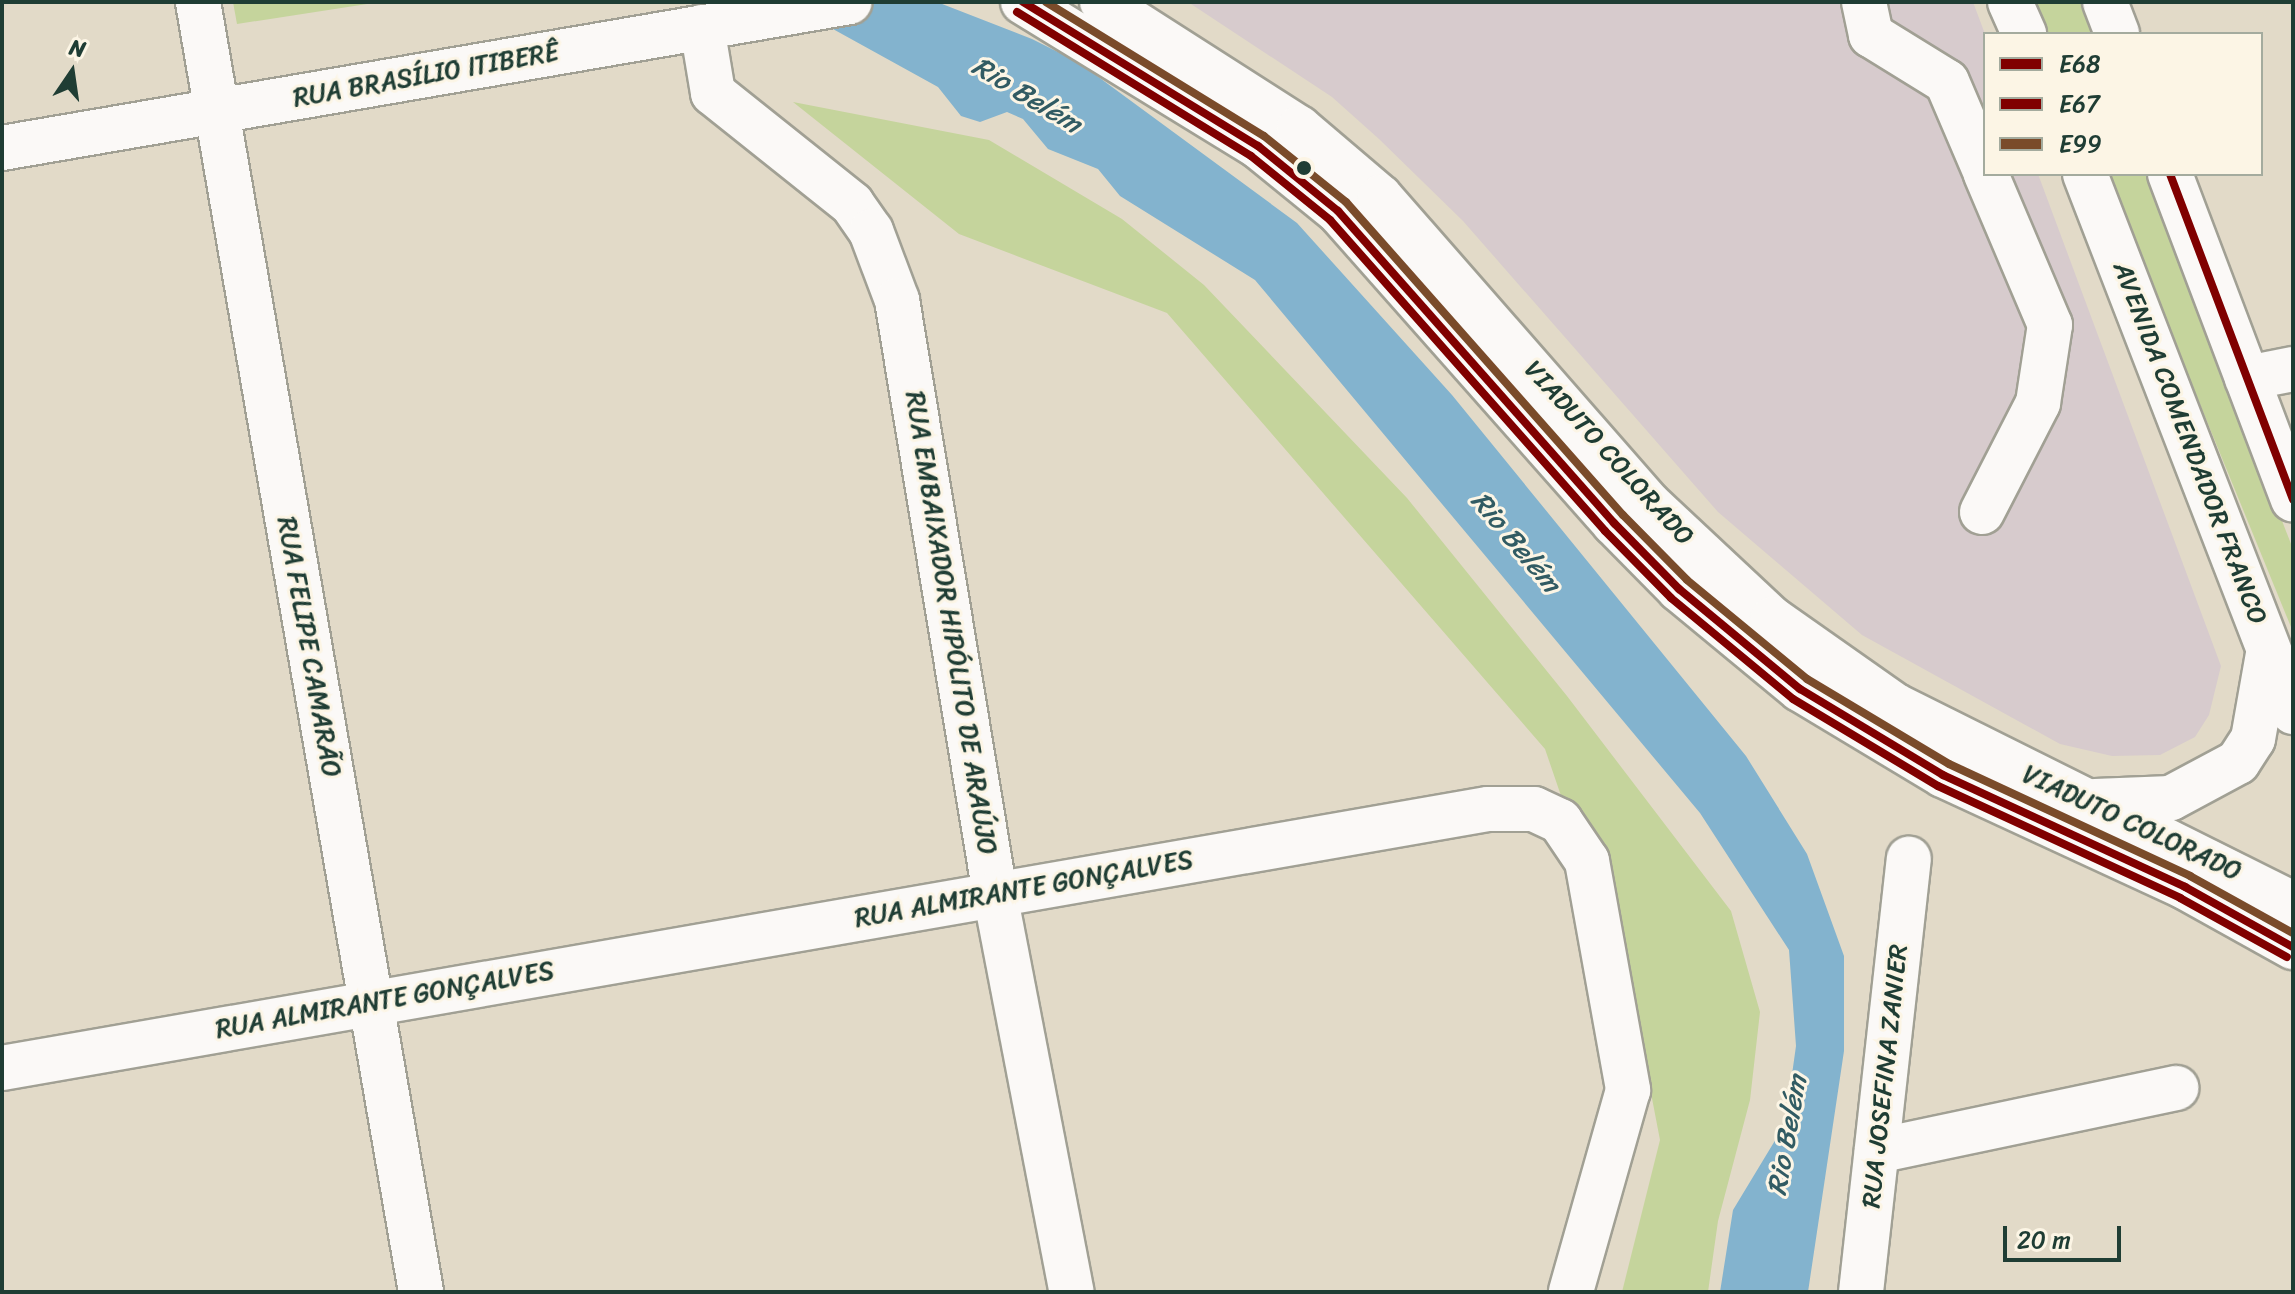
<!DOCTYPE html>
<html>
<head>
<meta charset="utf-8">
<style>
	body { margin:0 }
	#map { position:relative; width:2295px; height:1294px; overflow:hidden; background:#e2dac8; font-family:Sriracha,sans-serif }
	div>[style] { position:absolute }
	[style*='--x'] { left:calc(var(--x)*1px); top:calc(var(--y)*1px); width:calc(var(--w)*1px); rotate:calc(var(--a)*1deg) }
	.industrial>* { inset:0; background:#d7cbcd }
	.green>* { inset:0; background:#c5d49c }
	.water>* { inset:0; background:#83b3ce }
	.roads { filter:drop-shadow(2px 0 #a1a094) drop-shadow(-2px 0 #a1a094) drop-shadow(0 2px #a1a094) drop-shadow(0 -2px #a1a094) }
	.minor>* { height:44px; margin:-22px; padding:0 22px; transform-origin:22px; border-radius:22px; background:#fbf9f7 }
	.major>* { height:44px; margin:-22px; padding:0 22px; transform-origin:22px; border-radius:22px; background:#fbf9f7 }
	.bus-1>* { height:8px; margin:-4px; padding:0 4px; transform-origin:4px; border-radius:4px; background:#800000 }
	.bus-2>* { height:8px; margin:-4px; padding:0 4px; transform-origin:4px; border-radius:4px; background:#800000 }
	.bus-3>* { height:8px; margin:-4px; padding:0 4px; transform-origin:4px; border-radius:4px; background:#7a4b2a }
	.dots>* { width:22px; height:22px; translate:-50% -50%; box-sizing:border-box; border:4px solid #fcf5e5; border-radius:50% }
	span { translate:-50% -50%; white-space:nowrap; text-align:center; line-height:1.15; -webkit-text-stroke:6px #fcf5e5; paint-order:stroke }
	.street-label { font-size:26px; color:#1f3d34 }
	.water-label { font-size:28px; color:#315b63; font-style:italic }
	.frame { position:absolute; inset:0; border:4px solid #1f3d34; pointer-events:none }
	.legend { position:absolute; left:1983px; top:32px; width:280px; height:144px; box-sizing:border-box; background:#fcf5e5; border:2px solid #a4ab9e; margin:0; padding:10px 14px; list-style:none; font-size:24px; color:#1f3d34 }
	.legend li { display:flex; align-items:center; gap:16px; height:40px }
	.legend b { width:40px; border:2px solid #a4ab9e }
	.north { position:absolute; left:32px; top:32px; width:80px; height:80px; -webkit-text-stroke:6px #fcf5e5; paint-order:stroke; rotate:13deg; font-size:22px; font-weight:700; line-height:32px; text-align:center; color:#1f3d34 }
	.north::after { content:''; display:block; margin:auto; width:28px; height:36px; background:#1f3d34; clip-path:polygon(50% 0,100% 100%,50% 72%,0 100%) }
	.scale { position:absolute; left:2003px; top:1226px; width:118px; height:36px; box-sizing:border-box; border:4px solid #1f3d34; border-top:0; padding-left:10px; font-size:24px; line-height:28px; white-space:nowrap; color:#1f3d34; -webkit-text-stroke:6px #fcf5e5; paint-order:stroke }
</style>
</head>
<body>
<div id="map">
	<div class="industrial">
		<div style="clip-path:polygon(1188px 2px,1973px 2px,1985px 34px,1985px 174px,2038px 174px,2221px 666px,2209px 715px,2195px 737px,2160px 755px,2112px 756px,2060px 744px,1862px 635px,1718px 512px,1463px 221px,1379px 139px,1332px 97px)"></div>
	</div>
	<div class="green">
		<div style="clip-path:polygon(233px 2px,380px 2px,237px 24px)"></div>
		<div style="clip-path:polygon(2036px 2px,2080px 2px,2093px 34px,2049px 34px)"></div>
		<div style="clip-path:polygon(793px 102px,989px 140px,1122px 219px,1204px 285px,1407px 498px,1567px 696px,1731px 911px,1760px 1012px,1750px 1100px,1718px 1221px,1708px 1292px,1622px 1292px,1660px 1140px,1636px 1015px,1545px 749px,1167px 313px,959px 234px)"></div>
		<div style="clip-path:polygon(2106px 174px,2147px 174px,2293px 549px,2293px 632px)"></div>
	</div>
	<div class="water">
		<div style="clip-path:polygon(784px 2px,937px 2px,1032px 39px,1078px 62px,1297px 223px,1452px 395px,1746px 756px,1807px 854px,1844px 956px,1844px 1051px,1808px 1292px,1720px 1292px,1733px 1210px,1785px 1124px,1796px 1046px,1789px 950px,1700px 813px,1255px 280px,1120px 196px,1098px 169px,1048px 149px,1023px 119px,1007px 112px,980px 122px,961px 116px,938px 87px)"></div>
	</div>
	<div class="roads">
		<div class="minor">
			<div style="--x:198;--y:2;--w:1309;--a:80.19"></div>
			<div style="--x:1864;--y:2;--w:34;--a:78"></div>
			<div style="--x:1871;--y:35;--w:89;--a:31.7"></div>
			<div style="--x:1947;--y:82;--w:97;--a:66.9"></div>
			<div style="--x:702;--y:27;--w:67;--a:80.5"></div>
			<div style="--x:713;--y:93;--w:178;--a:38.6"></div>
			<div style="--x:852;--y:204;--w:33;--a:55"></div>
			<div style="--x:871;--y:231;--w:74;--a:69.4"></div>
			<div style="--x:897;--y:300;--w:602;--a:80.63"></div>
			<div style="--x:995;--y:894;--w:405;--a:79.1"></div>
			<div style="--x:2247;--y:378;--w:47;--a:-11.1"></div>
			<div style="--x:1982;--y:512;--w:123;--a:-62.8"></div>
			<div style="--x:2038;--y:403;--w:79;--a:-81.3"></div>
			<div style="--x:2050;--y:325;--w:164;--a:-113"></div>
			<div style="--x:2;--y:1068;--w:1508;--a:-9.89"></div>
			<div style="--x:1488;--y:809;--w:46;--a:0"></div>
			<div style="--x:1534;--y:809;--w:29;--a:25"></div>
			<div style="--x:1560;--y:821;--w:48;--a:56"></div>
			<div style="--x:1587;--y:861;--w:233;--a:79.8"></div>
			<div style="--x:1628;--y:1090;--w:210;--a:105.8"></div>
			<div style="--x:1877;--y:1151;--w:306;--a:-11.9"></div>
			<div style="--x:1861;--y:1292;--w:436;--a:-83.7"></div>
		</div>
		<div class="major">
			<div style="--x:1023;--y:2;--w:276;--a:31.5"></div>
			<div style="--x:1258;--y:146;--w:103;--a:39.1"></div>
			<div style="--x:1338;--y:211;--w:417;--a:48.5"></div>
			<div style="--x:1614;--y:523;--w:93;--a:45.4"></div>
			<div style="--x:1679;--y:589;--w:157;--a:39.6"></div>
			<div style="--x:1800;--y:689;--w:167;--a:31"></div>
			<div style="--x:1943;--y:775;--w:267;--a:24.8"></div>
			<div style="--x:2185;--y:887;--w:124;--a:29.1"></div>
			<div style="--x:1102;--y:2;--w:234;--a:32.6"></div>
			<div style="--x:1299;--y:128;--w:106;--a:40.4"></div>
			<div style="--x:1380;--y:197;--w:408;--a:48.8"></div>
			<div style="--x:1649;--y:504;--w:168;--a:43.1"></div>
			<div style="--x:1772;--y:619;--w:151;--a:35.1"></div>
			<div style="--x:1896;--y:706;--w:444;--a:26.5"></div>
			<div style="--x:2010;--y:2;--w:35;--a:66"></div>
			<div style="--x:2105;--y:2;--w:34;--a:69"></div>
			<div style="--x:2;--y:148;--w:860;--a:-9.77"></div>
			<div style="--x:2085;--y:174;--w:577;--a:68.86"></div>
			<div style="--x:2170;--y:174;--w:348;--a:69.3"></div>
			<div style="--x:2095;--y:801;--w:76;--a:-2.3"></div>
			<div style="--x:2171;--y:798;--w:76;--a:-28.2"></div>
			<div style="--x:2238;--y:762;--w:27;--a:-57"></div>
			<div style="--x:2253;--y:739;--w:86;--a:-80"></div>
		</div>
	</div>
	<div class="bus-1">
		<div style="--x:1023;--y:2;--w:276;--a:31.5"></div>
		<div style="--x:1258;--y:146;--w:103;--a:39.1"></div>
		<div style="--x:1338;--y:211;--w:417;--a:48.5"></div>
		<div style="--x:1614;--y:523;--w:93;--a:45.4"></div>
		<div style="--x:1679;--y:589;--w:157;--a:39.6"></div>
		<div style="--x:1800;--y:689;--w:167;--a:31"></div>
		<div style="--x:1943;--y:775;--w:267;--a:24.8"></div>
		<div style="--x:2185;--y:887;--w:124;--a:29.1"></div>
		<div style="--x:2170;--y:174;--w:348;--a:69.3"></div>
	</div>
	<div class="bus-2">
		<div style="--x:1017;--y:12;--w:275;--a:31.6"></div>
		<div style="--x:1251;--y:156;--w:102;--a:39"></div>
		<div style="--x:1330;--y:220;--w:415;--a:48.5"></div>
		<div style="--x:1605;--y:531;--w:94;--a:45.4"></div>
		<div style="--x:1671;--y:598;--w:158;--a:39.6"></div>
		<div style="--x:1793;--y:699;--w:169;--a:31"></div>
		<div style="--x:1938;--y:786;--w:267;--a:24.8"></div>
		<div style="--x:2180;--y:898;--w:122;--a:28.9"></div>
	</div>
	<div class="bus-3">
		<div style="--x:1046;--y:2;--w:256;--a:31.6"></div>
		<div style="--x:1264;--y:136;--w:105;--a:38.8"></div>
		<div style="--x:1346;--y:202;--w:418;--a:48.5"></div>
		<div style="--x:1623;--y:515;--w:91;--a:45.4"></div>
		<div style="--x:1687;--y:580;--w:156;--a:39.5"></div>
		<div style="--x:1807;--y:679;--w:165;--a:30.9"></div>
		<div style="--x:1949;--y:764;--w:266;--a:24.9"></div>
		<div style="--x:2190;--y:876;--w:118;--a:29"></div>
	</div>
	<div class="dots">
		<div style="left:1304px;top:168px;background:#1f3d34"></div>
	</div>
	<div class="street-label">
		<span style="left:426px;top:75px;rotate:-10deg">RUA BRASÍLIO ITIBERÊ</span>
		<span style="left:2190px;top:443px;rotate:69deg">AVENIDA COMENDADOR FRANCO</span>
		<span style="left:1609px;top:453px;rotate:48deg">VIADUTO COLORADO</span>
		<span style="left:951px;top:623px;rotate:81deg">RUA EMBAIXADOR HIPÓLITO DE ARAÚJO</span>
		<span style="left:309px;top:647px;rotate:80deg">RUA FELIPE CAMARÃO</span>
		<span style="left:2132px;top:823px;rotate:25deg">VIADUTO COLORADO</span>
		<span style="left:1024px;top:889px;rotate:-10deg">RUA ALMIRANTE GONÇALVES</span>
		<span style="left:385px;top:1000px;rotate:-10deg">RUA ALMIRANTE GONÇALVES</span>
		<span style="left:1885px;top:1076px;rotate:-84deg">RUA JOSEFINA ZANIER</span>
	</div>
	<div class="water-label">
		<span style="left:1027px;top:95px;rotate:31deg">Rio Belém</span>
		<span style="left:1516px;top:542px;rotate:50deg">Rio Belém</span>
		<span style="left:1787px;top:1135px;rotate:-80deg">Rio Belém</span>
	</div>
	<div class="frame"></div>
	<ul class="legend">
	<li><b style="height:10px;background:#800000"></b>E68</li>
	<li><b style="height:10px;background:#800000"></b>E67</li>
	<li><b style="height:10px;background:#7a4b2a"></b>E99</li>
	</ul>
	<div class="north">N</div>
	<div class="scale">20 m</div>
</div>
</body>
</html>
